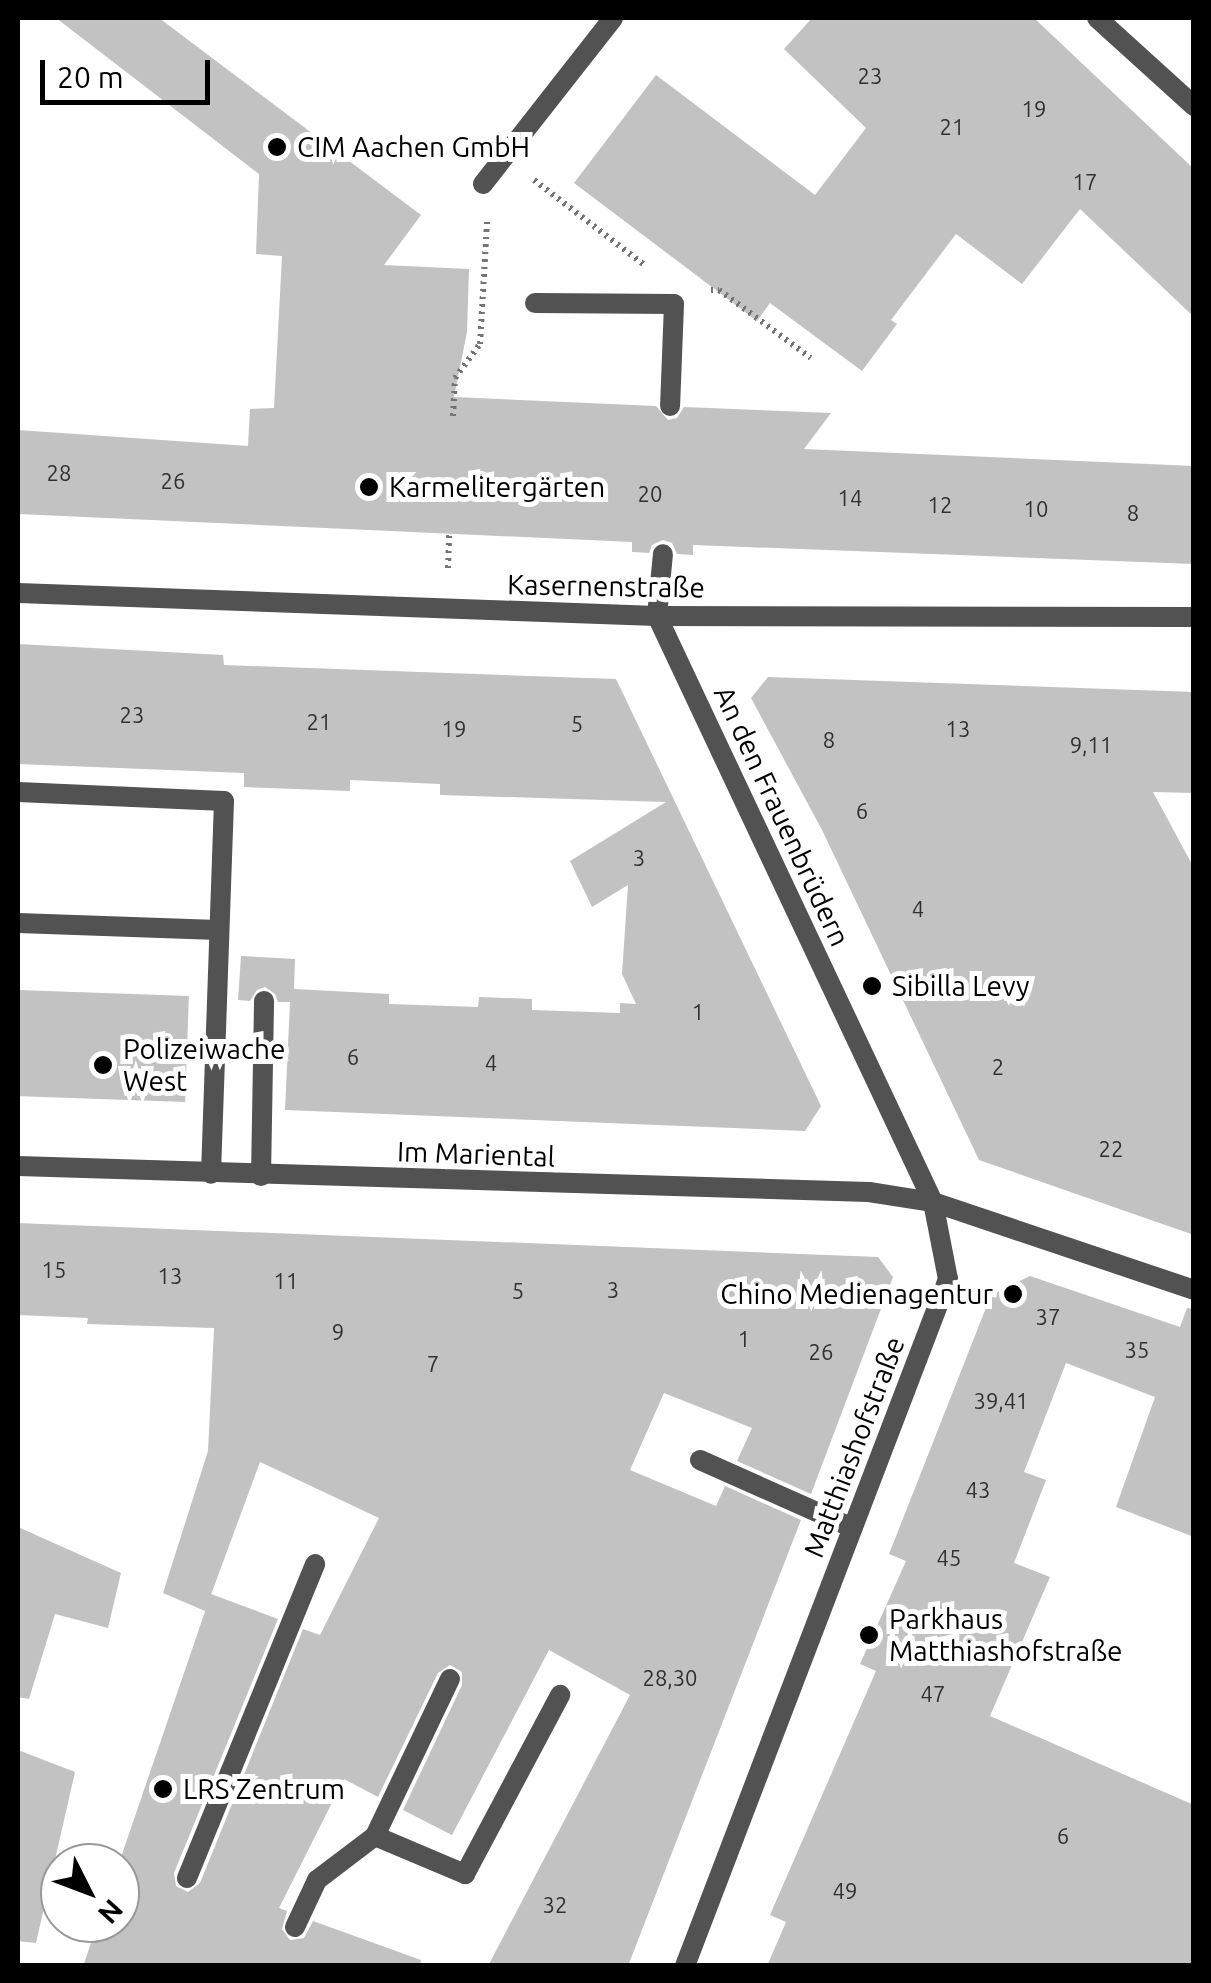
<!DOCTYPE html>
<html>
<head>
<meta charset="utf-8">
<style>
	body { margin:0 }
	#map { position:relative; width:1211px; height:1983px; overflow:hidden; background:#fff; font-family:Ubuntu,sans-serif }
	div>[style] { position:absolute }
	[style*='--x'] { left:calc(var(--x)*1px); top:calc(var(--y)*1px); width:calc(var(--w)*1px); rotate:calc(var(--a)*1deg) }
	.building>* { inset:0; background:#c2c2c2; transform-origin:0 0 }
	.path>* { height:6px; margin-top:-3px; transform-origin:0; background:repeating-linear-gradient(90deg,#747474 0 2.5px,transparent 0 7.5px) }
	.lane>* { height:20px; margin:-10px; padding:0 10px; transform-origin:10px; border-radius:10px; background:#525252 }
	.street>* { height:20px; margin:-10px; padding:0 10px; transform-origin:10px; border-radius:10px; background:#525252 }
	.dots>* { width:28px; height:28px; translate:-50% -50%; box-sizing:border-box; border:5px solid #fff; border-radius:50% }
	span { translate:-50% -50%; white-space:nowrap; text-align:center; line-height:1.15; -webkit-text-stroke:10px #fff; paint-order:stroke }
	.number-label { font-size:22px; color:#303030 }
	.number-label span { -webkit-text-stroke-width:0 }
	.poi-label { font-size:28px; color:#000 }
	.left { translate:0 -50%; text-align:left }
	.right { translate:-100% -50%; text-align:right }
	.street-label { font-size:28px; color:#000 }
	.frame { position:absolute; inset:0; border:20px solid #000; pointer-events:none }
	.north { position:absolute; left:40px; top:1843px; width:100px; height:100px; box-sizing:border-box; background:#fff; border:2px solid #999; border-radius:50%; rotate:132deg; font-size:28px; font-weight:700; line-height:40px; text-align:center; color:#000 }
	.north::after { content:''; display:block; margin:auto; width:35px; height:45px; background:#000; clip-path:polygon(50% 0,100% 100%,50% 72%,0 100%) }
	.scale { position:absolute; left:40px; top:60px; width:170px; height:45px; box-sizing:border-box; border:5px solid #000; border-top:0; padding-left:12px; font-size:30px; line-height:35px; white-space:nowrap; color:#000; -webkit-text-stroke:8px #fff; paint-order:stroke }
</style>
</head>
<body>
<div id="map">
	<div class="building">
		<div style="clip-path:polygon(56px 18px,159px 18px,421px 215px,384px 265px,469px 269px,467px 332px,454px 397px,656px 406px,668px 420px,677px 418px,684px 407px,831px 413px,804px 449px,1194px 466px,1194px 564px,693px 545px,693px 555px,677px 554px,672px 543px,663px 540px,652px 545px,649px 553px,632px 552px,632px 542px,18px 514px,18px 430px,248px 446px,250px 409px,274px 408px,282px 256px,256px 254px,259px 174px)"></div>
		<div style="clip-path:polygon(812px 18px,1034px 18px,1194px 169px,1194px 317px,1080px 209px,1022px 284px,956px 234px,891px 320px,897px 324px,862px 371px,770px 303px,757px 321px,574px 183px,656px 75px,815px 195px,866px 128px,784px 49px)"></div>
		<div style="clip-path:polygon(18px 644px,223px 655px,224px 665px,616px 679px,821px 1106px,805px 1131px,285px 1110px,290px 1002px,278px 1002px,275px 994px,265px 987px,257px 990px,250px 1001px,238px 1000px,241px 956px,295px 959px,294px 989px,389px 994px,389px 1004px,478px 1007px,479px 997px,532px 999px,532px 1010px,620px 1013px,620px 1003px,636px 1004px,622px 974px,628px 885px,592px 907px,570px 861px,666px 802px,440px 795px,440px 784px,350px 780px,350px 791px,244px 787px,244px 773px,18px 764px)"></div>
		<div style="clip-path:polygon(768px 677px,1194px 692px,1194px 793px,1153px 792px,1194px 868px,1194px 1235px,979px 1160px,822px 830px,751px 698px)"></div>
		<div style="left:18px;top:990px;width:171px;height:106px;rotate:2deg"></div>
		<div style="clip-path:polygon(18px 1223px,878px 1257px,893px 1277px,811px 1494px,737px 1461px,752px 1428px,664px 1393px,630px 1470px,716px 1506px,725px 1486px,801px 1520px,628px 1966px,488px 1966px,630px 1695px,549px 1650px,452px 1835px,403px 1810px,462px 1685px,462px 1672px,450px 1665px,438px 1673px,378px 1797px,344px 1779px,279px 1908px,287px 1911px,282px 1929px,290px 1940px,304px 1938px,313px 1921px,421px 1960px,420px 1966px,83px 1966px,98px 1923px,120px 1923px,119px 1863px,211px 1594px,278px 1619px,174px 1873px,176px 1886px,188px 1892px,200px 1883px,303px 1629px,320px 1635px,379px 1518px,260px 1462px,205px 1611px,163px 1593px,208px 1451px,214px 1328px,87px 1324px,88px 1318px,18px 1315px)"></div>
		<div style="clip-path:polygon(1030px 1276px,1180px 1327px,1187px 1308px,1194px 1309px,1194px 1537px,1116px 1507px,1155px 1397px,1066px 1363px,1024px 1472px,1046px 1480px,1014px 1563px,1050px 1577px,990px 1716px,1194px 1805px,1194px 1966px,767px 1966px,786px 1922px,770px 1915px,876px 1671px,860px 1664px,906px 1561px,889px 1554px,991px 1295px)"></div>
		<div style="clip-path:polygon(18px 1527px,121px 1573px,108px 1628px,55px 1614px,29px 1699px,18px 1697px)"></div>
		<div style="clip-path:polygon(18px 1750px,75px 1772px,36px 1943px,18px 1941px)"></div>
	</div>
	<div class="path">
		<div style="--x:534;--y:180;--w:138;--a:37.6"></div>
		<div style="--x:711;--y:290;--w:8;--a:0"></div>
		<div style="--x:719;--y:290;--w:114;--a:36.5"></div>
		<div style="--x:453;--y:416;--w:38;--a:-87"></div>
		<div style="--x:455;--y:378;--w:42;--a:-53.7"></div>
		<div style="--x:480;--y:344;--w:123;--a:-86.7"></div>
		<div style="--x:448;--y:568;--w:33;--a:-88"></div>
	</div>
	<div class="lane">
		<div style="--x:483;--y:184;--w:211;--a:-51.9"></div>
		<div style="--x:535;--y:303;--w:139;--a:0.4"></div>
		<div style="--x:674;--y:304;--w:102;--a:92.2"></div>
		<div style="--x:657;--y:616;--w:62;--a:-84.5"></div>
		<div style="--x:18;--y:792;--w:206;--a:2.5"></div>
		<div style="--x:224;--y:801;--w:373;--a:92"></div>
		<div style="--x:18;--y:923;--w:200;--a:2"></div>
		<div style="--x:261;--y:1176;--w:175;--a:-89"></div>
		<div style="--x:700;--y:1460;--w:167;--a:24"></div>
		<div style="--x:375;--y:1836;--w:98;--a:22.9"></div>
		<div style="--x:465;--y:1874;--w:203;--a:-62"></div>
		<div style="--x:187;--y:1878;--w:339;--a:-67.8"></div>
		<div style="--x:295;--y:1927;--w:52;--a:-64.9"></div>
		<div style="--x:317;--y:1880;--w:73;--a:-37.2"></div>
		<div style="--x:375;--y:1836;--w:174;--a:-64.5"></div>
	</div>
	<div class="street">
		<div style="--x:1097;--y:18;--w:131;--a:42.2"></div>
		<div style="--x:18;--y:593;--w:639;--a:2.06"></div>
		<div style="--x:657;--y:616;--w:537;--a:0.11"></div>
		<div style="--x:657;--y:616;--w:648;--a:64.78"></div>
		<div style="--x:933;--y:1202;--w:78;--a:79"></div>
		<div style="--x:948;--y:1279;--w:736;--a:110.95"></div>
		<div style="--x:18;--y:1166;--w:851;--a:1.75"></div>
		<div style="--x:869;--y:1192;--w:65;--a:8.9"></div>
		<div style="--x:933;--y:1202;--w:275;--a:18.6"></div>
	</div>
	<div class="dots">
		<div style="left:277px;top:147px;background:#000"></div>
		<div style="left:369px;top:487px;background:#000"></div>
		<div style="left:872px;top:986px;background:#000"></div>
		<div style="left:103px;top:1065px;background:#000"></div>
		<div style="left:1013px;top:1294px;background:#000"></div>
		<div style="left:869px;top:1635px;background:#000"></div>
		<div style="left:163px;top:1789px;background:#000"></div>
	</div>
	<div class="number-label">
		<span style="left:870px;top:76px">23</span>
		<span style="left:1034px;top:109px">19</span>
		<span style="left:952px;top:127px">21</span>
		<span style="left:1085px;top:182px">17</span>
		<span style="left:59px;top:473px">28</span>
		<span style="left:173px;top:481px">26</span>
		<span style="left:650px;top:494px">20</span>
		<span style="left:850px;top:498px">14</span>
		<span style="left:940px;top:505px">12</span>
		<span style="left:1036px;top:509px">10</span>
		<span style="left:1133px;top:513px">8</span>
		<span style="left:132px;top:715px">23</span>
		<span style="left:319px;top:722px">21</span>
		<span style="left:577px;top:724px">5</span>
		<span style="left:454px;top:729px">19</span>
		<span style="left:958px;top:729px">13</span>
		<span style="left:829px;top:740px">8</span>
		<span style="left:1091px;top:745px">9,11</span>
		<span style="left:862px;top:811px">6</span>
		<span style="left:639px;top:858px">3</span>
		<span style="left:918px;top:909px">4</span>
		<span style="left:698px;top:1012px">1</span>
		<span style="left:353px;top:1057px">6</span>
		<span style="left:491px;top:1063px">4</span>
		<span style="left:998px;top:1067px">2</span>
		<span style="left:1111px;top:1149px">22</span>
		<span style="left:54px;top:1270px">15</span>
		<span style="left:170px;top:1276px">13</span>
		<span style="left:286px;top:1281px">11</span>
		<span style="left:613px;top:1290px">3</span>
		<span style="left:518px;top:1291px">5</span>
		<span style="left:1048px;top:1317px">37</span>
		<span style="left:338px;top:1332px">9</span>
		<span style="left:744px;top:1339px">1</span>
		<span style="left:1137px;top:1350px">35</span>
		<span style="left:821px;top:1352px">26</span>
		<span style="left:433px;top:1364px">7</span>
		<span style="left:1001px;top:1401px">39,41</span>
		<span style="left:978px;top:1490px">43</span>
		<span style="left:949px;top:1558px">45</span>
		<span style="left:670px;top:1678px">28,30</span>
		<span style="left:933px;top:1694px">47</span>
		<span style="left:1063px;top:1836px">6</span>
		<span style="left:845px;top:1891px">49</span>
		<span style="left:555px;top:1905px">32</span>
	</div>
	<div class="poi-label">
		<span class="left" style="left:297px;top:147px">CIM Aachen GmbH</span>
		<span class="left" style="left:389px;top:487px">Karmelitergärten</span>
		<span class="left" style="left:892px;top:986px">Sibilla Levy</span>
		<span class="left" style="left:123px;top:1065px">Polizeiwache<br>West</span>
		<span class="right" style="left:993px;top:1294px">Chino Medienagentur</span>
		<span class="left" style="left:889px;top:1635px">Parkhaus<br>Matthiashofstraße</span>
		<span class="left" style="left:183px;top:1789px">LRS Zentrum</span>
	</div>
	<div class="street-label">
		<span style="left:606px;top:586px;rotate:1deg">Kasernenstraße</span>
		<span style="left:782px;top:816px;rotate:65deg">An den Frauenbrüdern</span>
		<span style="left:476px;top:1154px;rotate:2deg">Im Mariental</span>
		<span style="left:854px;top:1447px;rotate:-69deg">Matthiashofstraße</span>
	</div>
	<div class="frame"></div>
	<div class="north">N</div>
	<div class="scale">20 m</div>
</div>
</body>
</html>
